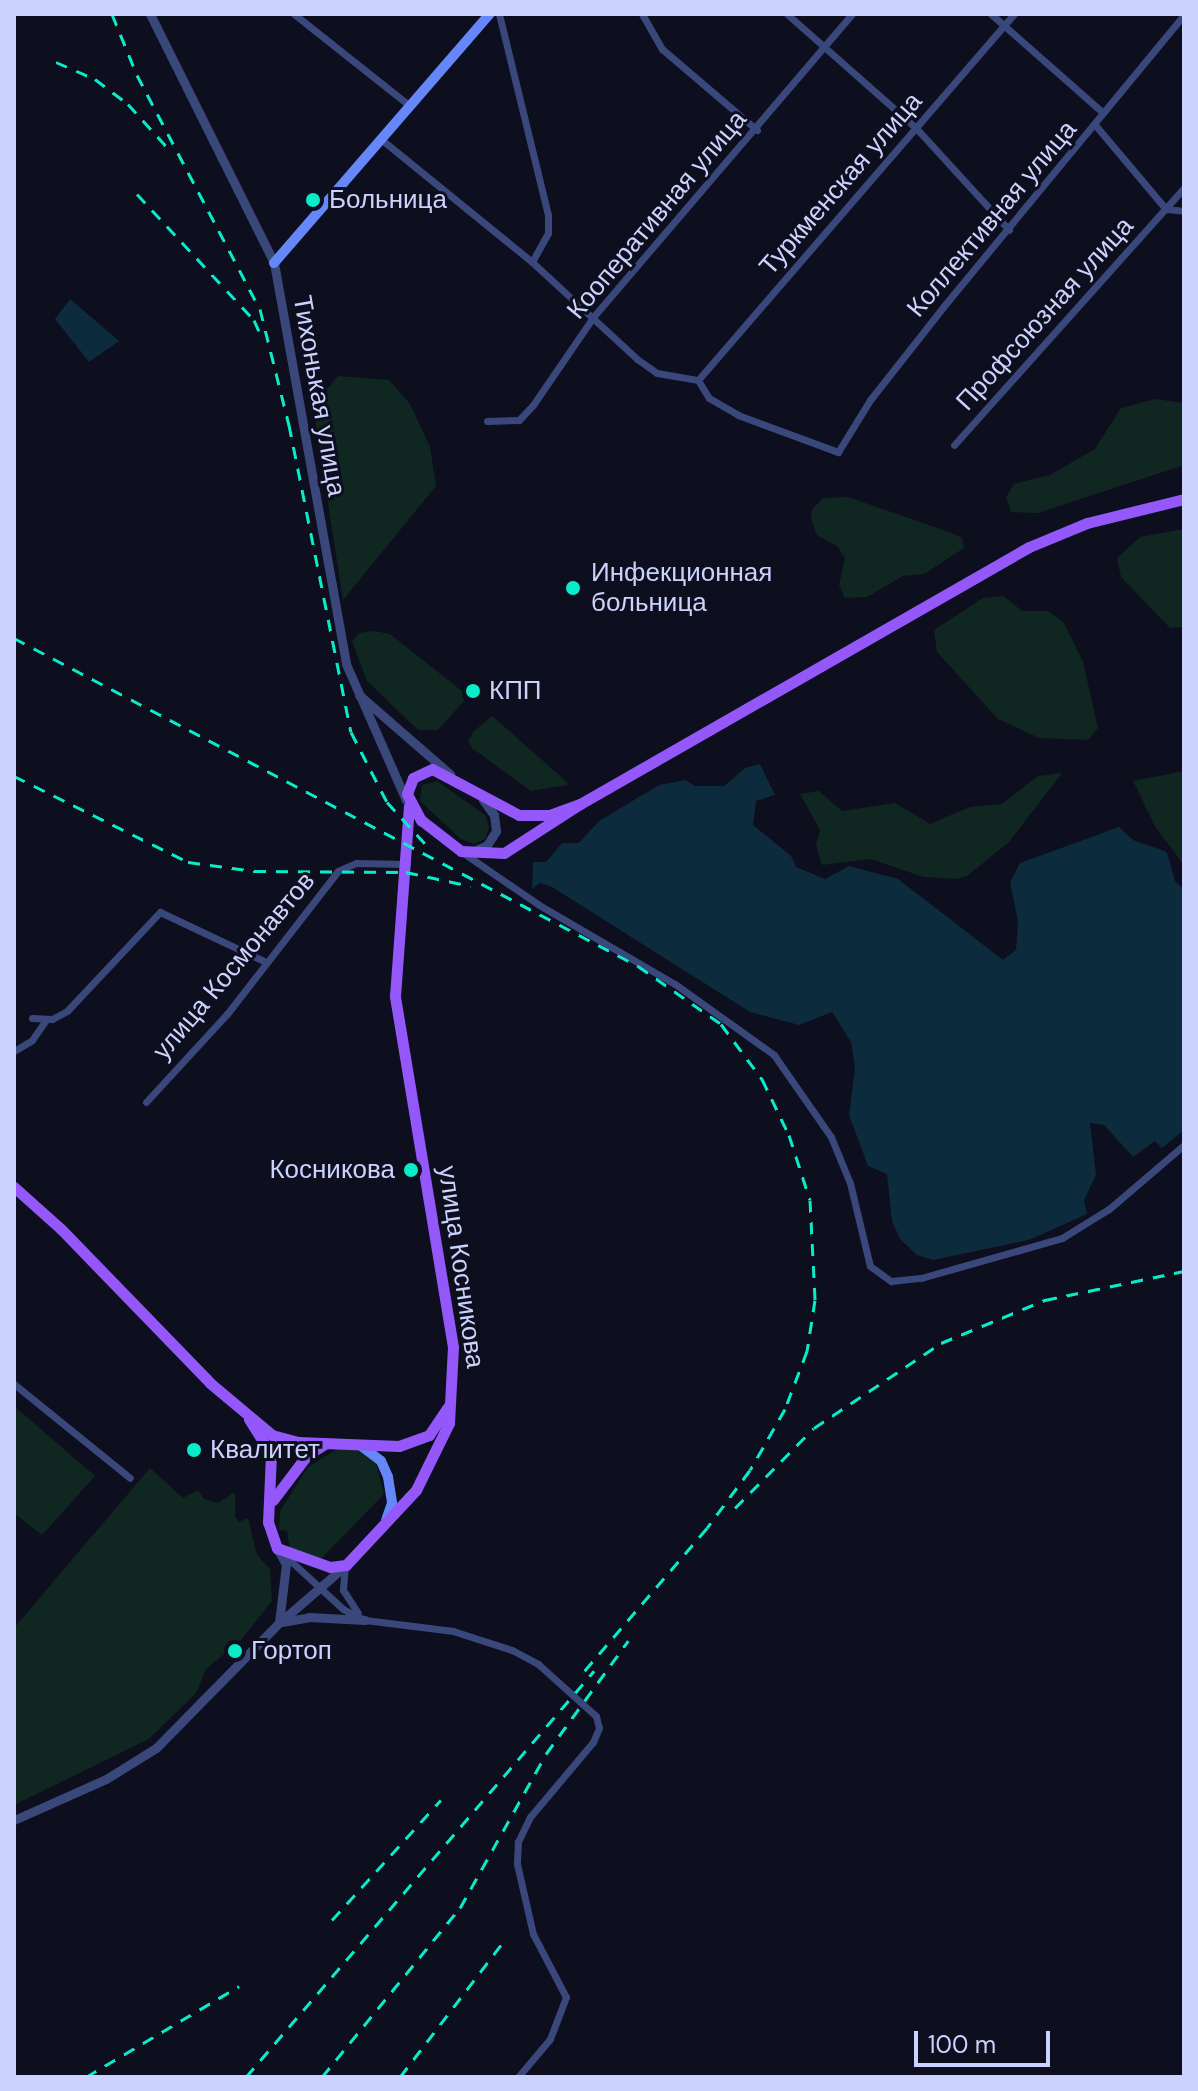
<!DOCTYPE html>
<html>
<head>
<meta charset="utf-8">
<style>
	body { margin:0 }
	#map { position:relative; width:1198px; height:2091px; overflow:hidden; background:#0d0e1e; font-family:"DM Sans",sans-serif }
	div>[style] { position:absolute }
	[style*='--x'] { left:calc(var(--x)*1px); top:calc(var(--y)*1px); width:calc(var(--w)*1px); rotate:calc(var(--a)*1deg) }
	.green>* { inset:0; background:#102721 }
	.water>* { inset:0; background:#0c2b3d }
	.minor>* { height:7px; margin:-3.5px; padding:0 3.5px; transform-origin:3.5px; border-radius:3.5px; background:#39477b }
	.tertiary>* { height:9px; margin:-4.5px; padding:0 4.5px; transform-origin:4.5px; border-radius:4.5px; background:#39477b }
	.secondary>* { height:10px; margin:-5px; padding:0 5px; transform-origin:5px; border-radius:5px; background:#6687f9 }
	.primary>* { height:11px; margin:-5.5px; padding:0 5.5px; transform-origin:5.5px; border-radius:5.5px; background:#9457f9 }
	.rail>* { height:3px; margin-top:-1.5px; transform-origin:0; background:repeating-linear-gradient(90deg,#09ecc9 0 12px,transparent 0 22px) }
	.dots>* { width:22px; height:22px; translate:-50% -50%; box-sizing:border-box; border:4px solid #0d0e1e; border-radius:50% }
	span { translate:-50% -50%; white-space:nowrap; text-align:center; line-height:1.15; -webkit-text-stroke:6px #0d0e1e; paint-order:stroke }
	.street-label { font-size:26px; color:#cbd2fd }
	.poi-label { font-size:26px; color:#cbd2fd }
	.left { translate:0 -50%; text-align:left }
	.right { translate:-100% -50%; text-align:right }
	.frame { position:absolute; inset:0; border:16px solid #cbd2fd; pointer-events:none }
	.scale { position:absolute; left:914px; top:2031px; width:136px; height:36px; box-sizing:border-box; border:4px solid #cbd2fd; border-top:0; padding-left:10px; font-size:24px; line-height:28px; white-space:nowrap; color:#cbd2fd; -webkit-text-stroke:6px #0d0e1e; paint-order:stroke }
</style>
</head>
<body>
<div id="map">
	<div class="green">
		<div style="clip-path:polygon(338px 376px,389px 380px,410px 404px,430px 447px,436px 486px,343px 600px,313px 406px)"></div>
		<div style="clip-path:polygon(1155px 399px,1184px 403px,1184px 465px,1038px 513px,1011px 512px,1006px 497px,1014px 484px,1050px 475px,1095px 449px,1121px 408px)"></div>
		<div style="clip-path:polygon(848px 497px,949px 532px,962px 538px,964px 548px,924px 574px,903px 576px,867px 597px,845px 598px,839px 585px,845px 558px,837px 546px,817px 535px,811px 519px,812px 509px,823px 498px)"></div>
		<div style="clip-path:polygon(1184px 529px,1184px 627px,1170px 628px,1121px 577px,1117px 558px,1140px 537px)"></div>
		<div style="clip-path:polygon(1003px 596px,1022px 611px,1048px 611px,1064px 623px,1083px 662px,1098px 728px,1088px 740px,1039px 738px,998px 719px,937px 652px,934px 630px,983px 598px)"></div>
		<div style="clip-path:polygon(374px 631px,390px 634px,462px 691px,464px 701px,438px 730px,418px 730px,367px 681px,352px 641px,359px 633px)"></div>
		<div style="clip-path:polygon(492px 716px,567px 782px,568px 785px,531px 791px,472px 748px,468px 741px,473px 732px)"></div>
		<div style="clip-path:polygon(1184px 771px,1184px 865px,1156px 828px,1133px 781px)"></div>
		<div style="clip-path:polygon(1062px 773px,1009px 842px,967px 876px,956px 879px,923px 877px,871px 859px,822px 865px,816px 845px,820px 830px,800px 794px,819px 791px,842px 811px,895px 803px,930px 824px,970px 807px,1002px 804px,1038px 776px)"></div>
		<div style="clip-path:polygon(437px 781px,485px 815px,489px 827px,485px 839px,474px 844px,461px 839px,420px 801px,422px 785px)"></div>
		<div style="clip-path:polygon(14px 1406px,95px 1476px,42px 1535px,14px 1513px)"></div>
		<div style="clip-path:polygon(339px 1448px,360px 1450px,376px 1463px,384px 1494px,318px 1562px,290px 1548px,287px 1531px,279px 1530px,280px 1511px,308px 1467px)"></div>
		<div style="clip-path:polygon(150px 1468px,183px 1498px,198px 1490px,204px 1499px,218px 1503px,235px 1492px,235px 1516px,239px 1522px,248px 1518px,257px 1555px,270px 1569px,272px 1601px,240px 1641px,206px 1669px,196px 1693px,149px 1739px,14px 1805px,14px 1628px)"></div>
	</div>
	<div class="water">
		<div style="clip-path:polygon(70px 299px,119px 341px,89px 362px,55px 319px)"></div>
		<div style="clip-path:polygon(760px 764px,775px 795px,756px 801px,753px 825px,791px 856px,796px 867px,825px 879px,849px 866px,898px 879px,1003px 960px,1016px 950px,1018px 922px,1010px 882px,1020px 863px,1119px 827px,1133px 840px,1167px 852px,1175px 881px,1184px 890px,1184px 1130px,1162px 1148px,1155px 1141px,1133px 1157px,1104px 1125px,1090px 1123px,1096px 1175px,1084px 1200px,1087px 1214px,1029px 1240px,933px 1260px,917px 1255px,900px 1239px,892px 1221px,887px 1174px,868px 1166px,849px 1115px,855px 1068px,851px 1042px,832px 1012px,799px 1025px,750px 1012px,552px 887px,540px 883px,532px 889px,533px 862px,546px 862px,562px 843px,579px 843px,599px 821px,659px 785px,685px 780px,695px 786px,724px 786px,745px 768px)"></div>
	</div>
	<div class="minor">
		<div style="--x:294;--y:14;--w:148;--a:38.4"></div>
		<div style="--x:499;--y:14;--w:207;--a:76.3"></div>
		<div style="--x:548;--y:215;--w:18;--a:90"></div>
		<div style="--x:548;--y:233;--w:33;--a:119"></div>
		<div style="--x:642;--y:14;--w:40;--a:60.3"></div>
		<div style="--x:662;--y:49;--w:125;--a:40.5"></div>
		<div style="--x:787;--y:14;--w:172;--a:41.5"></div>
		<div style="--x:916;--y:128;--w:138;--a:47.6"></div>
		<div style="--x:991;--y:14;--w:148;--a:41.4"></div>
		<div style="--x:1096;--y:126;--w:109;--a:49.9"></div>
		<div style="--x:1166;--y:209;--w:18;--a:6"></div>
		<div style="--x:382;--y:140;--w:193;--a:39.1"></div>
		<div style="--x:532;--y:262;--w:143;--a:42.7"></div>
		<div style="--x:637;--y:359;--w:24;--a:35"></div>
		<div style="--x:657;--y:373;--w:42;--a:9.7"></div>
		<div style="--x:698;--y:380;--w:21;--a:59"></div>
		<div style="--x:709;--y:398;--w:34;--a:30"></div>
		<div style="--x:738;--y:415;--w:107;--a:20.3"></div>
		<div style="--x:838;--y:452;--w:61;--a:-58.4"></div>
		<div style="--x:870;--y:400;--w:126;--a:-51.8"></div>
		<div style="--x:948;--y:301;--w:371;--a:-50.5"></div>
		<div style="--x:698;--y:380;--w:484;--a:-49.2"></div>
		<div style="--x:487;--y:421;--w:32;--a:-2"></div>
		<div style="--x:519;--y:420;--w:21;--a:-47"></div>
		<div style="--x:533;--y:405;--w:108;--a:-55.6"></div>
		<div style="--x:594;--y:316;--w:397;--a:-49.5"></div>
		<div style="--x:954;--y:445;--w:345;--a:-48.2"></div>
		<div style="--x:462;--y:852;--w:93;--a:34.5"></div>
		<div style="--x:539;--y:905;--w:157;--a:30.2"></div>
		<div style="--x:675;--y:984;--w:122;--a:35.6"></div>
		<div style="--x:774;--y:1055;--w:100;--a:55.2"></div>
		<div style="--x:831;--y:1137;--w:50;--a:67.6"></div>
		<div style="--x:850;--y:1183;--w:85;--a:76.5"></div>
		<div style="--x:870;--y:1266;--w:26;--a:36"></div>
		<div style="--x:891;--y:1281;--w:30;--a:-6"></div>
		<div style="--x:921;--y:1278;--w:147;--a:-15.8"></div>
		<div style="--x:1062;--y:1238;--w:55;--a:-31.7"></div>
		<div style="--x:1109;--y:1209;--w:99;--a:-40.5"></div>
		<div style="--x:32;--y:1018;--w:20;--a:3"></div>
		<div style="--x:52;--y:1019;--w:17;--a:-28"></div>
		<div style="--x:67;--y:1011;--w:136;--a:-46.8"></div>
		<div style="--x:160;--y:912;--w:117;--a:25.3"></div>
		<div style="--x:14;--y:1051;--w:21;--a:-31"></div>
		<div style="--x:32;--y:1040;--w:24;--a:-55"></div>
		<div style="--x:146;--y:1102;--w:120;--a:-47.4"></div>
		<div style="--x:227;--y:1014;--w:181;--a:-52.2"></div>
		<div style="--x:338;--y:871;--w:20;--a:-24"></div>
		<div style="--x:356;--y:863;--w:51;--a:1.1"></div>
		<div style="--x:14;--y:1384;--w:149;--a:39"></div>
		<div style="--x:282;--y:1553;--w:83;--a:42.6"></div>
		<div style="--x:343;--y:1609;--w:25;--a:27"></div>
		<div style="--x:365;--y:1620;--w:89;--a:7.1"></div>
		<div style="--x:453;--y:1631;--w:62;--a:17.9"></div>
		<div style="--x:512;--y:1650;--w:30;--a:28"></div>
		<div style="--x:538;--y:1664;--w:78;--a:41.9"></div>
		<div style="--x:596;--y:1716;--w:12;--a:76"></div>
		<div style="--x:599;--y:1728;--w:15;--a:113"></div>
		<div style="--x:593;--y:1742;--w:98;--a:130"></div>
		<div style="--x:530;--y:1817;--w:28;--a:116"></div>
		<div style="--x:518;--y:1842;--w:22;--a:93"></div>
		<div style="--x:517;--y:1864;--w:72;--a:77.1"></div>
		<div style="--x:533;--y:1934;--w:71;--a:62.4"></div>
		<div style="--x:566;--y:1997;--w:45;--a:110.9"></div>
		<div style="--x:550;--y:2039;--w:50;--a:130.1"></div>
		<div style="--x:345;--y:1566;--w:24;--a:95"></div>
		<div style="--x:343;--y:1590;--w:27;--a:57"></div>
	</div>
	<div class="tertiary">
		<div style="--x:150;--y:14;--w:278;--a:63.5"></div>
		<div style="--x:274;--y:263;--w:407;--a:79.8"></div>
		<div style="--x:346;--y:664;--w:149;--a:66.2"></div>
		<div style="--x:359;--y:695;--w:121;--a:41"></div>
		<div style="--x:476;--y:850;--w:12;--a:-24"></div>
		<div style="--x:487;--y:845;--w:17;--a:-57"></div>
		<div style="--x:496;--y:831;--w:16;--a:-97"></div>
		<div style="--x:494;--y:815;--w:19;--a:-126"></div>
		<div style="--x:277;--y:1548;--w:18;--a:61"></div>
		<div style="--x:286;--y:1564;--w:59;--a:96.8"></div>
		<div style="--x:282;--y:1622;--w:27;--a:-10"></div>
		<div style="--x:309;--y:1617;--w:56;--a:3.1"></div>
		<div style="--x:14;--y:1820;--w:101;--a:-24"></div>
		<div style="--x:106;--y:1779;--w:59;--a:-31.8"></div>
		<div style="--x:156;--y:1748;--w:175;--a:-45.5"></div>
		<div style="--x:279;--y:1623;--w:89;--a:-40.9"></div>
	</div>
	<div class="secondary">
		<div style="--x:274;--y:263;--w:330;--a:-49.1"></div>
		<div style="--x:360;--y:1445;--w:26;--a:37"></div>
		<div style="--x:381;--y:1461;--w:17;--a:66"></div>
		<div style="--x:388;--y:1477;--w:26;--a:81"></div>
		<div style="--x:392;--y:1503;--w:18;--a:109"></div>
	</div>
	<div class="primary">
		<div style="--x:580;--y:804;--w:33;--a:160"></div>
		<div style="--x:549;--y:815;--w:30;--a:180"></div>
		<div style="--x:519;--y:815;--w:98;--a:-152.1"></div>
		<div style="--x:432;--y:769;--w:21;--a:155"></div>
		<div style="--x:413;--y:778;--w:17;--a:111"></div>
		<div style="--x:407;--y:794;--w:30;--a:62"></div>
		<div style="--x:421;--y:820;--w:51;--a:37.8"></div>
		<div style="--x:461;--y:851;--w:43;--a:2.7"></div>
		<div style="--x:504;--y:853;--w:90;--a:-32.8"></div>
		<div style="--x:580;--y:804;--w:517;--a:-29.79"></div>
		<div style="--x:1029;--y:547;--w:63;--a:-22.5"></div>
		<div style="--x:1087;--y:523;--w:100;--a:-13.9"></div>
		<div style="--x:14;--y:1187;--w:63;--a:41.8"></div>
		<div style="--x:61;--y:1229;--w:214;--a:45.9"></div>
		<div style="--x:210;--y:1383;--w:81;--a:40"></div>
		<div style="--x:272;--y:1435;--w:27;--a:15"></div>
		<div style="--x:298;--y:1442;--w:101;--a:2.3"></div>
		<div style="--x:399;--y:1446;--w:32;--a:-20"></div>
		<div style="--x:429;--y:1435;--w:34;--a:-56"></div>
		<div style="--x:249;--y:1419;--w:41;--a:57.8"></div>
		<div style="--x:271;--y:1454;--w:68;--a:92.5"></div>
		<div style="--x:268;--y:1522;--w:28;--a:71"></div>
		<div style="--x:277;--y:1548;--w:56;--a:19.7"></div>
		<div style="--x:330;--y:1567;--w:16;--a:-7"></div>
		<div style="--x:346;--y:1565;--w:103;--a:-47"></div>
		<div style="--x:416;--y:1490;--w:75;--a:-63.8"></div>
		<div style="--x:449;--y:1423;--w:76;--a:-87"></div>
		<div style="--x:453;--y:1347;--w:356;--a:-99.4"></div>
		<div style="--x:395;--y:996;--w:190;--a:-85.8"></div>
		<div style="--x:273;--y:1500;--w:56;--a:-52.9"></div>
		<div style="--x:307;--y:1455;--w:22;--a:-32"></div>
	</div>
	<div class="rail">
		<div style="--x:112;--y:14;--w:66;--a:67.7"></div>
		<div style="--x:137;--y:75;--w:264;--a:62.3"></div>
		<div style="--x:260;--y:309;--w:120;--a:76"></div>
		<div style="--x:289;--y:425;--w:313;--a:78.6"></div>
		<div style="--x:351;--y:732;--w:79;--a:62.8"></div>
		<div style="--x:387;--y:802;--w:64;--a:47.5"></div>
		<div style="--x:56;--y:62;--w:43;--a:23.6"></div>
		<div style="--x:95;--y:79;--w:41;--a:37.1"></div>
		<div style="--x:128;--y:104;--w:58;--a:47.8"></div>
		<div style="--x:137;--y:194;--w:172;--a:47.1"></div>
		<div style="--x:254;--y:320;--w:12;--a:66"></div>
		<div style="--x:14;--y:638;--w:705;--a:27.73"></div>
		<div style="--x:638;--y:966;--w:101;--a:34.9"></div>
		<div style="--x:721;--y:1024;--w:69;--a:53.3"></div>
		<div style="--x:762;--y:1079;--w:62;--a:64.3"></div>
		<div style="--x:789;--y:1135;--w:68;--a:72.1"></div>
		<div style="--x:810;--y:1200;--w:100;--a:87.1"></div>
		<div style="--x:815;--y:1300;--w:52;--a:98.9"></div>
		<div style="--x:807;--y:1351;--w:62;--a:110.8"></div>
		<div style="--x:785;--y:1409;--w:70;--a:119.8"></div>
		<div style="--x:750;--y:1470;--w:72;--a:126.6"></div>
		<div style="--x:707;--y:1528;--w:195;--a:130.6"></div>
		<div style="--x:14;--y:776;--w:194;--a:26.3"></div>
		<div style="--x:188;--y:862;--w:67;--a:7.8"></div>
		<div style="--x:254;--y:871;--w:152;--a:0.4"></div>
		<div style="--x:406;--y:872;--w:66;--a:12.3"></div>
		<div style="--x:735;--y:1508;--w:112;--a:-45.4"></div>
		<div style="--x:814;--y:1428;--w:153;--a:-33.8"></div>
		<div style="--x:941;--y:1343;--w:113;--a:-22.5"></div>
		<div style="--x:1045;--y:1300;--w:142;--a:-11.8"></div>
		<div style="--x:332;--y:1920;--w:162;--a:-47.8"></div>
		<div style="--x:86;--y:2077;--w:178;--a:-30.7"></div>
		<div style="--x:246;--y:2077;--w:535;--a:-49.4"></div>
		<div style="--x:322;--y:2077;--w:218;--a:-50.8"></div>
		<div style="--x:460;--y:1908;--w:176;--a:-60.8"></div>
		<div style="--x:546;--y:1754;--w:140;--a:-54"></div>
		<div style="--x:400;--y:2077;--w:171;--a:-52.6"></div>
	</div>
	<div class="dots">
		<div style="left:313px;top:200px;background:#09ecc9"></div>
		<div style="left:573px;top:588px;background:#09ecc9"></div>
		<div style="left:473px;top:691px;background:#09ecc9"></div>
		<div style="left:411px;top:1170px;background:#09ecc9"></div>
		<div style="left:194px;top:1450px;background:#09ecc9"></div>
		<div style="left:235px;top:1651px;background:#09ecc9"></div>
	</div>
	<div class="street-label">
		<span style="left:841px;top:184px;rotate:-49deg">Туркменская улица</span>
		<span style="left:657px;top:215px;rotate:-50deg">Кооперативная улица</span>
		<span style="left:992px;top:219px;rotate:-50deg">Коллективная улица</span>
		<span style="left:1045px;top:314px;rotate:-48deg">Профсоюзная улица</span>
		<span style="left:319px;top:396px;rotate:80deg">Тихонькая улица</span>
		<span style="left:234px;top:966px;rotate:-50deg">улица Космонавтов</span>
		<span style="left:461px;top:1267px;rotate:82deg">улица Косникова</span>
	</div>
	<div class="poi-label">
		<span class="left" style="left:329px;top:200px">Больница</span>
		<span class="left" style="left:591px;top:588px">Инфекционная<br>больница</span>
		<span class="left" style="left:489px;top:691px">КПП</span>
		<span class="right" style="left:395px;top:1170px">Косникова</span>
		<span class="left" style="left:210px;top:1450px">Квалитет</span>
		<span class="left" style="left:251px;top:1651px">Гортоп</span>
	</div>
	<div class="frame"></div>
	<div class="scale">100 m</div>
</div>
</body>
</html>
